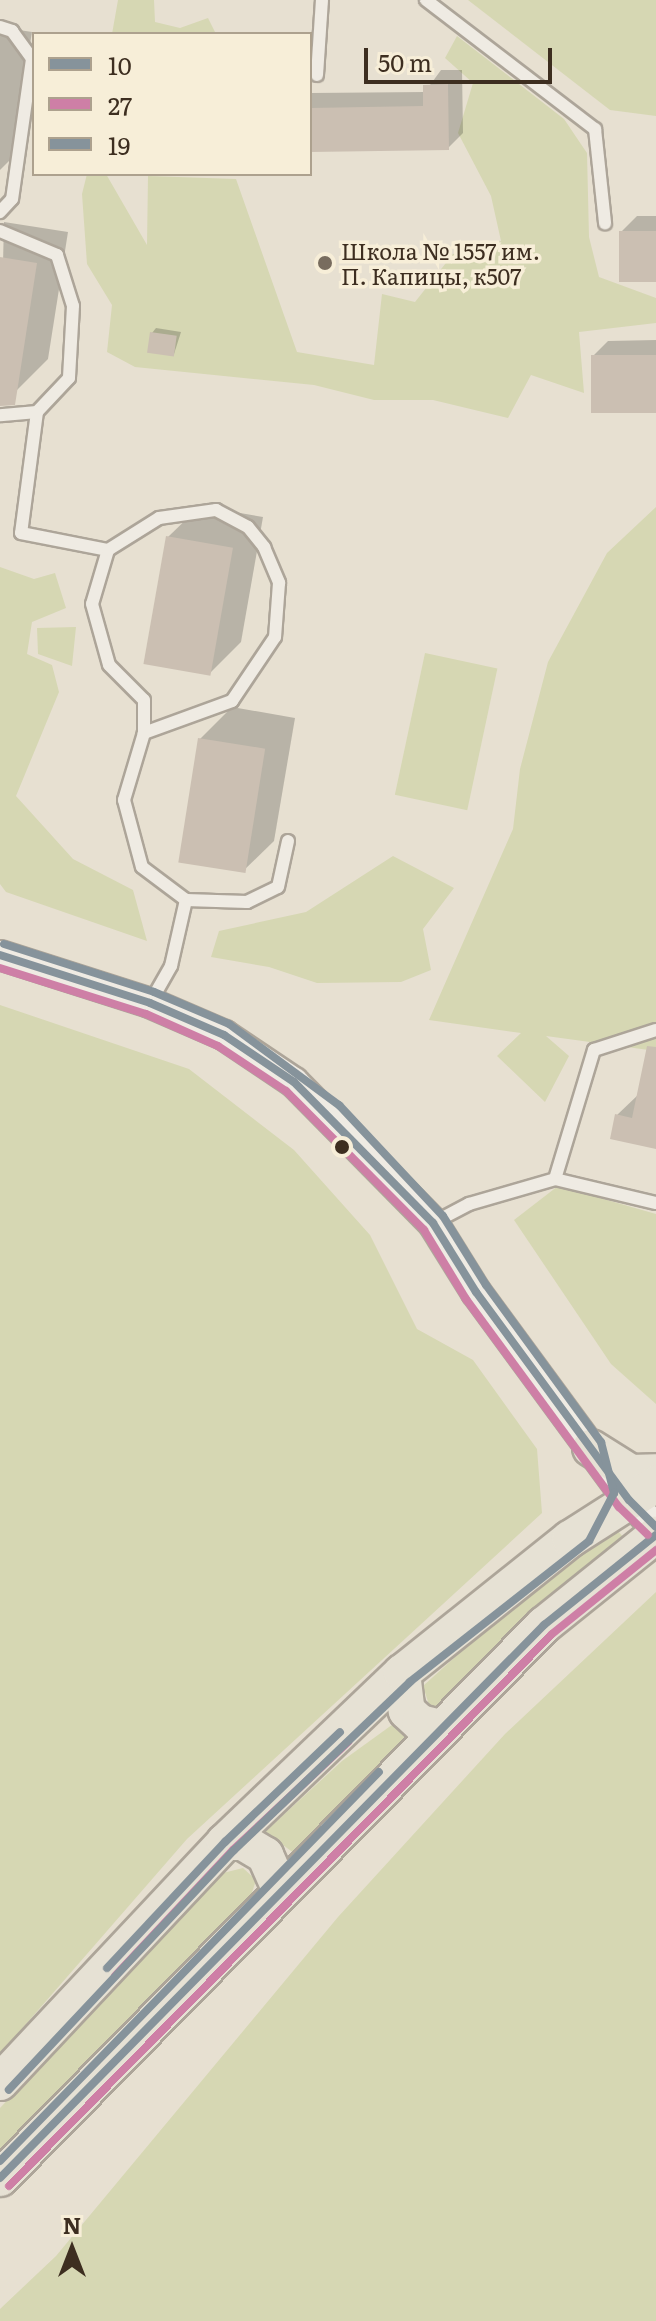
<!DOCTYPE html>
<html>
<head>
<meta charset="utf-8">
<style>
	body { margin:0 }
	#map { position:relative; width:656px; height:2321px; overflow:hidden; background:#e7e0d1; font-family:Literata,serif }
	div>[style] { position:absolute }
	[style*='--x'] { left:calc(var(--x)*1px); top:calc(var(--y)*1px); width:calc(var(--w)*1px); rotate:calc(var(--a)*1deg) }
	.green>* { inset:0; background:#d6d7b3; transform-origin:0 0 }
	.shadow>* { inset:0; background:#0003 }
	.building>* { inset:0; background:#cbbfb2; transform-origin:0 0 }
	.roads { filter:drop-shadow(2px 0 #ada599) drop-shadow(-2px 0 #ada599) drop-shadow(0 2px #ada599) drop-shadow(0 -2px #ada599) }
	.service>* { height:12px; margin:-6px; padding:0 6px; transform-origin:6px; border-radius:6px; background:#efebe3 }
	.tertiary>* { height:28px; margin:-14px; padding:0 14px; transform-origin:14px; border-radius:14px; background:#efebe3 }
	.primary>* { height:36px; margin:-18px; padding:0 18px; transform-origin:18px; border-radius:18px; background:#e6e1d4 }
	.bus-1>* { height:8px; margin:-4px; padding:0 4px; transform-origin:4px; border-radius:4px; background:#86939b }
	.bus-2>* { height:8px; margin:-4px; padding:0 4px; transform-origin:4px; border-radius:4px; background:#ce7fa6 }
	.bus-3>* { height:8px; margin:-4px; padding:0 4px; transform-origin:4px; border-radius:4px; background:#86939b }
	.dots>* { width:22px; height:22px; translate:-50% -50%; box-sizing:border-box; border:4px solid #f7eed8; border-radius:50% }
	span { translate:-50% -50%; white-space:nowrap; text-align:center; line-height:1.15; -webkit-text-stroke:7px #f7eed8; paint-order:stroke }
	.poi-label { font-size:22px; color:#3d2e20 }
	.left { translate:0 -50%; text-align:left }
	.legend { position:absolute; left:32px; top:32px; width:280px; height:144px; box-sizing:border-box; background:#f7eed8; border:2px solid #ada18e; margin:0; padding:10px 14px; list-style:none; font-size:24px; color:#3d2e20 }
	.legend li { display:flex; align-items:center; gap:16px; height:40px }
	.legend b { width:40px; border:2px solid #ada18e }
	.north { position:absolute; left:32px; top:2209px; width:80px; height:80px; -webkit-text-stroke:6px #f7eed8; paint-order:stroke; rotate:0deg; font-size:22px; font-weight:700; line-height:32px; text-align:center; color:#3d2e20 }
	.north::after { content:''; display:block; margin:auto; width:28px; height:36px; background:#3d2e20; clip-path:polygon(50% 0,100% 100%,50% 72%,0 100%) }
	.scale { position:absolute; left:364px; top:48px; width:188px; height:36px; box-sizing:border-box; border:4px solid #3d2e20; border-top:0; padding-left:10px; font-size:24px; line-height:28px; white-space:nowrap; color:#3d2e20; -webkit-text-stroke:6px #f7eed8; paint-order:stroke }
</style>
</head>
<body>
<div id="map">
	<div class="green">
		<div style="clip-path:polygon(118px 0,154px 0,155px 22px,180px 28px,208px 18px,216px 34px,112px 34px)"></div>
		<div style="clip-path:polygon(468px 0,656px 0,656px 116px,610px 110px)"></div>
		<div style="clip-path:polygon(457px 36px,564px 119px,587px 153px,589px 237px,599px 277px,656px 298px,656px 323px,579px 332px,584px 393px,531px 375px,508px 418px,433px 400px,374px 400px,314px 385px,135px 367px,107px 352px,112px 305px,87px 264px,82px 194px,87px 174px,106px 174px,147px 245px,148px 176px,236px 179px,297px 352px,374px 365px,382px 294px,415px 302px,453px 254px,501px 241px,491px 196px,458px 133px,473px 83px,445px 58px)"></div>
		<div style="clip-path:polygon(656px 507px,656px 1051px,546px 1036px,569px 1056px,545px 1102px,497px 1056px,521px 1033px,429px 1020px,513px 829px,520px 769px,548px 662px,607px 553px)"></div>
		<div style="clip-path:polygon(0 567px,34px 579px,55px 573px,66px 608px,32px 622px,27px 654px,52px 665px,59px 692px,16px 796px,73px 859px,133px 890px,147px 941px,6px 892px,0 884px)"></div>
		<div style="clip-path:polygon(76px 627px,72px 666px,38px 654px,37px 628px)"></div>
		<div style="left:425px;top:653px;width:74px;height:145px;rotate:12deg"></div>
		<div style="clip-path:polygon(393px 856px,454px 888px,423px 929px,431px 970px,401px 982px,317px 983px,269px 967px,211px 957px,219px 931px,306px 912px)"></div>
		<div style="clip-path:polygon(0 1005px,189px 1069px,294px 1150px,370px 1235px,417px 1329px,473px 1360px,537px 1449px,542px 1513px,187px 1839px,0 2054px)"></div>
		<div style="clip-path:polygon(558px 1186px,656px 1214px,656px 1404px,611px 1364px,514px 1220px)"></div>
		<div style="clip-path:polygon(618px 1531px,624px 1538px,622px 1548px,444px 1708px,430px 1708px,423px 1686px,516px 1602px,608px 1532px)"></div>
		<div style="clip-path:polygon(656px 1592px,656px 2321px,0 2321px,0 2309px,56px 2256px,338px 1917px,505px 1734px)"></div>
		<div style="clip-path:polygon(396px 1722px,413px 1740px,298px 1856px,265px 1832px,342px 1761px)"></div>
		<div style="clip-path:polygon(243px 1868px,256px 1880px,250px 1899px,0 2154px,0 2108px,219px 1874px)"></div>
	</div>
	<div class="shadow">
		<div style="clip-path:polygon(0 27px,32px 32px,11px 159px,0 170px)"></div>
		<div style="clip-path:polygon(441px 70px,462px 70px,463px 133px,448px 148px,310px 150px,310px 93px,425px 92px)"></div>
		<div style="clip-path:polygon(637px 216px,656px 216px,656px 280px,621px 232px)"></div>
		<div style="clip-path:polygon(4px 222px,68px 232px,48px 359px,16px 391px,0 388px)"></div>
		<div style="clip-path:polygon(156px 328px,181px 332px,174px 354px,152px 333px)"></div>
		<div style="clip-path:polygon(656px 340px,656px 411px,593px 356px,608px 341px)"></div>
		<div style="clip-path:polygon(200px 506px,263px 517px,241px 642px,209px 674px,168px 537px)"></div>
		<div style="clip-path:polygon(232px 707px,295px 718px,274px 841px,242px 872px,200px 739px)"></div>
		<div style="clip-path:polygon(656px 1052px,656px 1147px,617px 1115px,639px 1094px)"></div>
	</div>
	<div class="building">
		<div style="clip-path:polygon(448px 84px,449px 150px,310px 152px,310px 108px,423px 106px,423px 85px)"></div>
		<div style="left:619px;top:231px;width:37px;height:51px"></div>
		<div style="clip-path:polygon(0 257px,37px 263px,15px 405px,0 406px)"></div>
		<div style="left:150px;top:332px;width:27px;height:21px;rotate:8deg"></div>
		<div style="left:591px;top:355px;width:65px;height:58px"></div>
		<div style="left:166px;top:536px;width:68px;height:130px;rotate:10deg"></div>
		<div style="left:198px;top:738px;width:68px;height:126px;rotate:9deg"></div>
		<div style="clip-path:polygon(647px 1046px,656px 1047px,656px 1149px,610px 1139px,615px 1114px,632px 1118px)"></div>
	</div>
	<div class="roads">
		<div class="service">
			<div style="--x:426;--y:0;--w:213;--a:37.4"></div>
			<div style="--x:595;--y:129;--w:95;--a:83.9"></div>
			<div style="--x:0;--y:27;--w:13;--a:18"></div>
			<div style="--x:12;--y:31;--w:34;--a:54"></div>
			<div style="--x:32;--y:59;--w:141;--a:98.1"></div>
			<div style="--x:12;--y:199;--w:18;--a:133"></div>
			<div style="--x:317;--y:75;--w:75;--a:-86.2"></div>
			<div style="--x:0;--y:231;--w:62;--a:22.8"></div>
			<div style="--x:57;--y:255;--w:53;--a:72.6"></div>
			<div style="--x:73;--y:306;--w:72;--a:93.2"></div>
			<div style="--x:69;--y:378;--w:47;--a:133.3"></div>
			<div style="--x:37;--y:412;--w:37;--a:175"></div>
			<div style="--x:37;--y:412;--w:122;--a:97.5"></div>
			<div style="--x:21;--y:533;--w:89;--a:11.1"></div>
			<div style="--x:108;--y:550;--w:56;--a:106.5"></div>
			<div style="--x:92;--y:604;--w:63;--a:74.4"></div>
			<div style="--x:109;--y:665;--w:49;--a:45"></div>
			<div style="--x:144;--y:700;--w:33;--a:90"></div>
			<div style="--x:144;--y:733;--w:70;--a:106.6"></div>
			<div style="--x:124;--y:800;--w:69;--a:75"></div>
			<div style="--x:142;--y:867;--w:55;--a:36.9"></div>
			<div style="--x:186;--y:900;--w:61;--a:1.9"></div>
			<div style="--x:247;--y:902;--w:34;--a:-26"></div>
			<div style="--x:278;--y:887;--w:47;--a:-77.7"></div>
			<div style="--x:108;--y:550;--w:60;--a:-32.1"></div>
			<div style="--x:159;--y:518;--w:58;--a:-8"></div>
			<div style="--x:216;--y:510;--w:36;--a:28"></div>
			<div style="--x:248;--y:527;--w:26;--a:51"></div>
			<div style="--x:264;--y:547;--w:39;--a:67"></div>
			<div style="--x:279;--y:583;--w:54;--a:94.2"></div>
			<div style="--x:275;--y:637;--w:77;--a:123.9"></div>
			<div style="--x:232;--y:701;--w:94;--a:160"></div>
			<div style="--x:150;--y:1003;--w:43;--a:-60.4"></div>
			<div style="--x:171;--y:966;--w:68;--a:-77.2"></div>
			<div style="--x:555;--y:1179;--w:135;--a:-73.2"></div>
			<div style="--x:594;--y:1050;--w:65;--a:-17.9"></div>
			<div style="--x:433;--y:1223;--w:41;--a:-27.8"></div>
			<div style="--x:469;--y:1204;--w:90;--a:-16.2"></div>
			<div style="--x:555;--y:1179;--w:104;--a:13.4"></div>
		</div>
		<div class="tertiary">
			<div style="--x:0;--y:955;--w:157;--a:17.7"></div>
			<div style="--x:150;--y:1003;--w:81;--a:23.4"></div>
			<div style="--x:224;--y:1035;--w:84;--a:33.9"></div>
			<div style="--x:294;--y:1082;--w:198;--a:45.4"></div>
			<div style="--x:433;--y:1223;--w:81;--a:58.1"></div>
			<div style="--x:476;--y:1292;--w:258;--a:53.7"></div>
			<div style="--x:629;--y:1500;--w:38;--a:45"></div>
		</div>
		<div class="primary">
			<div style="--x:591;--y:1448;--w:47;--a:32"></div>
			<div style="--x:631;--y:1473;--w:25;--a:-2"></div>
			<div style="--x:402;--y:1673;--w:38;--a:83"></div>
			<div style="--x:407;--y:1711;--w:18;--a:43"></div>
			<div style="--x:420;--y:1723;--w:21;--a:14"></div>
			<div style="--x:225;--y:1842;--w:18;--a:0"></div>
			<div style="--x:243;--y:1842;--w:26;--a:31"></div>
			<div style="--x:265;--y:1855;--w:37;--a:66"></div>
			<div style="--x:0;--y:2082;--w:329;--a:-46.8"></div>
			<div style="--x:225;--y:1842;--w:245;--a:-43.7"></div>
			<div style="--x:402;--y:1673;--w:215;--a:-38.6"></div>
			<div style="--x:570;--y:1539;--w:102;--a:-32.6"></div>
			<div style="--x:0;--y:2178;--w:776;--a:-45.47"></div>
			<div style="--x:544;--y:1625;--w:144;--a:-38.8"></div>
		</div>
	</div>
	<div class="bus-1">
		<div style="--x:0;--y:955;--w:157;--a:17.7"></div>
		<div style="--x:150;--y:1003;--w:81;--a:23.4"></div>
		<div style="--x:224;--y:1035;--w:84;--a:33.9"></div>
		<div style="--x:294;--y:1082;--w:198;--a:45.4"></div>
		<div style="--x:433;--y:1223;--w:81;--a:58.1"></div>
		<div style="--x:476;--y:1292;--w:258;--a:53.7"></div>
		<div style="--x:629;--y:1500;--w:38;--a:45"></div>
		<div style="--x:107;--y:1968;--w:173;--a:-46.9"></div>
		<div style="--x:225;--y:1842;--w:159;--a:-43.7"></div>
		<div style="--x:0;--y:2178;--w:776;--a:-45.47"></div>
		<div style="--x:544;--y:1625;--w:144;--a:-38.8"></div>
	</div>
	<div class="bus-2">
		<div style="--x:0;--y:968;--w:153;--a:17.5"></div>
		<div style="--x:146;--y:1014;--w:79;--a:24"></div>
		<div style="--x:218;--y:1046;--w:82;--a:33.5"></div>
		<div style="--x:286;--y:1091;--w:196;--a:45.2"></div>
		<div style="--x:424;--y:1230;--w:81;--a:58.7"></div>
		<div style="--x:466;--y:1299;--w:258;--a:53.7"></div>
		<div style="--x:619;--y:1507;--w:40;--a:44"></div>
		<div style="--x:115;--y:1976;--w:173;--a:-46.9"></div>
		<div style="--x:233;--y:1850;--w:158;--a:-43.2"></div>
		<div style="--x:9;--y:2186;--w:774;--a:-45.47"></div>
		<div style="--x:552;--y:1634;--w:134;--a:-38.9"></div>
	</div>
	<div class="bus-3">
		<div style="--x:4;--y:944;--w:157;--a:17.7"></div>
		<div style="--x:154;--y:992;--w:82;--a:23.1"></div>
		<div style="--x:229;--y:1024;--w:137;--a:36.4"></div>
		<div style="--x:339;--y:1105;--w:152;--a:46.9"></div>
		<div style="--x:443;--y:1216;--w:81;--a:58.1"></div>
		<div style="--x:486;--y:1285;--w:195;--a:53.8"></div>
		<div style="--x:601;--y:1442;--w:53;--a:75.7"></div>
		<div style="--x:614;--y:1493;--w:54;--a:117.5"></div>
		<div style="--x:589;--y:1541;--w:228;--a:141.8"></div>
		<div style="--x:410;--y:1682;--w:243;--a:136.3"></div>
		<div style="--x:234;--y:1850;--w:329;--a:133.2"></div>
		<div style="--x:0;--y:2161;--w:543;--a:-45.75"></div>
	</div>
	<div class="dots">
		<div style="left:325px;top:263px;background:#786c5e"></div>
		<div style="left:342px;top:1147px;background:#3d2e20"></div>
	</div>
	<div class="poi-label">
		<span class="left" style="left:341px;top:263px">Школа № 1557 им.<br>П. Капицы, к507</span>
	</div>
	<ul class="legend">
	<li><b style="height:10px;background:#86939b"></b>10</li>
	<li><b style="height:10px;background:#ce7fa6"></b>27</li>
	<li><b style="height:10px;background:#86939b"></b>19</li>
	</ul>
	<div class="north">N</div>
	<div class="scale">50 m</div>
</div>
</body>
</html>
